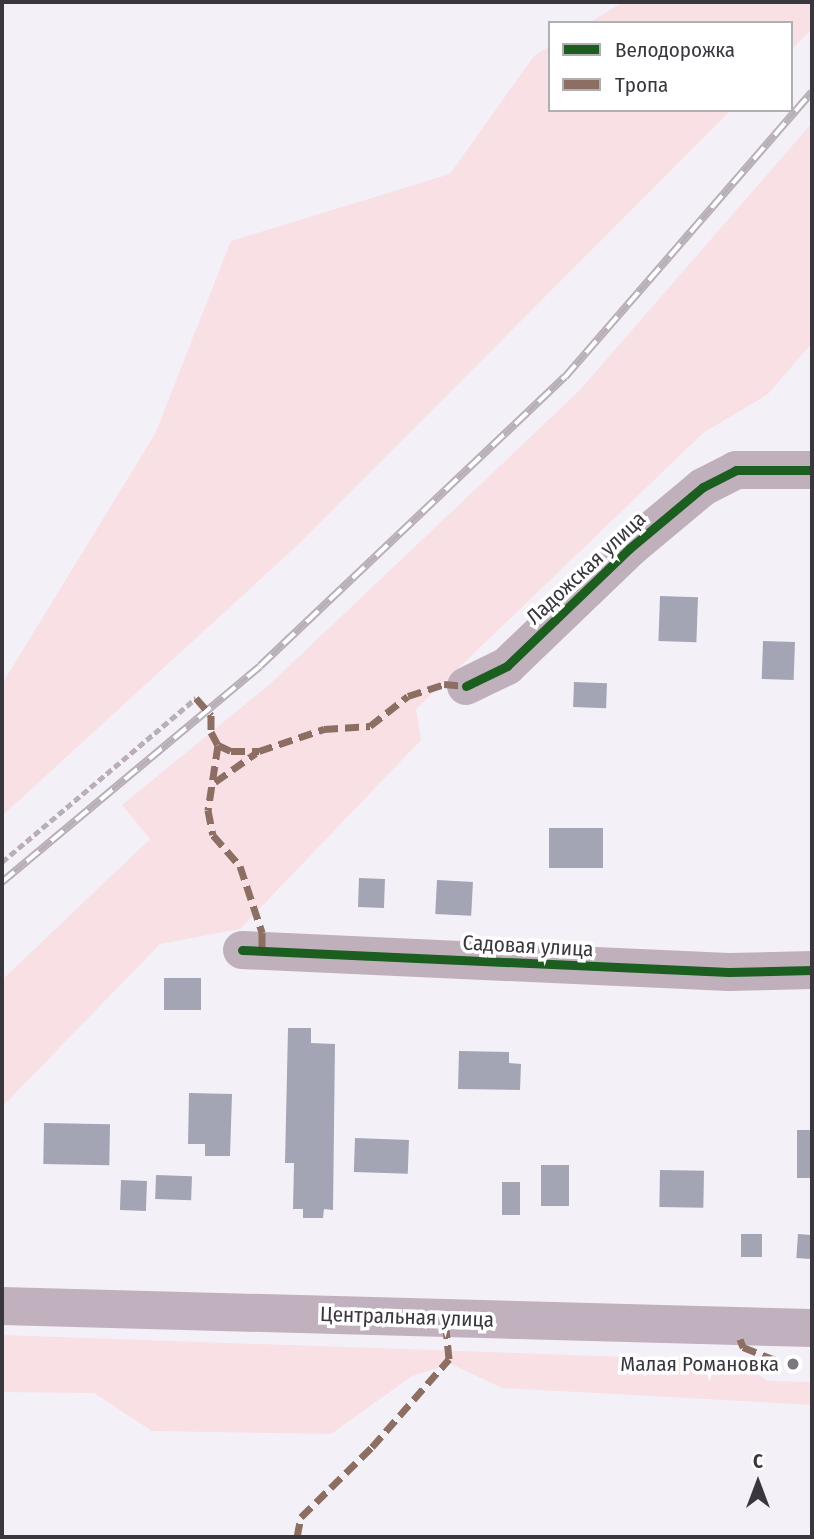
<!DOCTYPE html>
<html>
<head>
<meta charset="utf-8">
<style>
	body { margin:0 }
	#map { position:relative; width:814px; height:1539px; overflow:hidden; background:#f4f0f8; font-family:"Fira Sans Condensed",sans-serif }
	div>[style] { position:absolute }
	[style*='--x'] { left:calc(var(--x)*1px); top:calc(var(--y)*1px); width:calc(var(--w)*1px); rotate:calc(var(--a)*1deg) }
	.green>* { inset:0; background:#f8e0e4 }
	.building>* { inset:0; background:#a3a5b5; transform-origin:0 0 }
	.path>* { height:4.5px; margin-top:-2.25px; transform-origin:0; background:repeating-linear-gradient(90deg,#baafb8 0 7px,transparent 0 10.5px) }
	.minor>* { height:38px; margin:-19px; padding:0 19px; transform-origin:19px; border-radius:19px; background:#c0b0bc }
	.major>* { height:38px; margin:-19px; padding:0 19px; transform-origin:19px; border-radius:19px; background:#c1b0be }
	.rail>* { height:8px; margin-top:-4px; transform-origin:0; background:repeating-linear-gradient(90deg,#fff 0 16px,#b8afb7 0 32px); box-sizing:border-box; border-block:2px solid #b8afb7 }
	.quiet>* { height:7px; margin-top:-3.5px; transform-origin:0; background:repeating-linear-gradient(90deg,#8d6e63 0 14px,transparent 0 21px) }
	.cycleway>* { height:9px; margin:-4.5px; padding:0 4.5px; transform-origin:4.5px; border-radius:4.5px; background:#1b5e20 }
	.dots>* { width:19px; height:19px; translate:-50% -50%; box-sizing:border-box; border:4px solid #fff; border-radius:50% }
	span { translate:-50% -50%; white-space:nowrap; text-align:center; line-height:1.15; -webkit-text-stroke:7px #fff; paint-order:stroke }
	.street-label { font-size:21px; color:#39363d }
	.poi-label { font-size:21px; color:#39363d }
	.right { translate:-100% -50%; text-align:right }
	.frame { position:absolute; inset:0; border:4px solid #39363d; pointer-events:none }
	.legend { position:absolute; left:548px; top:21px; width:245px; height:91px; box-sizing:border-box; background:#fff; border:2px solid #b0afb1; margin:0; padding:9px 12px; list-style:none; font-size:21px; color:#39363d }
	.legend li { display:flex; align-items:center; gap:14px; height:35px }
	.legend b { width:35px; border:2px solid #b0afb1 }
	.north { position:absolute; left:723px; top:1448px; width:70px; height:70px; -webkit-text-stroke:5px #fff; paint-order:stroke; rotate:0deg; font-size:19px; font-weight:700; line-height:28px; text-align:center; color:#39363d }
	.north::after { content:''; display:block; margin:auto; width:24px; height:32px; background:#39363d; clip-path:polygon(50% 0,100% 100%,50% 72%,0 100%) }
</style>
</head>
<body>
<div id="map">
	<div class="green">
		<div style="clip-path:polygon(623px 2px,812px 2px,812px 29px,791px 50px,791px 23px,589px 23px)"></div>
		<div style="clip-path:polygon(550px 46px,550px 110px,731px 110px,302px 541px,2px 816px,2px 684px,155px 434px,231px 241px,450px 174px,534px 56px)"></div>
		<div style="clip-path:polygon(812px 123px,812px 343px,768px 394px,703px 433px,416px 709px,421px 740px,240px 929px,160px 944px,2px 1107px,2px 980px,150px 839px,122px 805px,269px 685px,579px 391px)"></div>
		<div style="clip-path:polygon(2px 1335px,741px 1361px,767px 1381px,812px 1382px,812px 1405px,502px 1388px,451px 1364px,412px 1376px,331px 1434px,152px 1431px,94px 1393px,2px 1392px)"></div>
	</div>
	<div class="building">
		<div style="left:660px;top:596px;width:38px;height:45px;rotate:2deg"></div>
		<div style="left:763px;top:641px;width:32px;height:38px;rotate:2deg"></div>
		<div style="left:574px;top:682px;width:33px;height:25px;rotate:2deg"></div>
		<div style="left:549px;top:828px;width:54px;height:40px"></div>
		<div style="left:359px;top:878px;width:26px;height:29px;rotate:2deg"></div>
		<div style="left:437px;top:880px;width:36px;height:34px;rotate:3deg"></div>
		<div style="left:164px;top:978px;width:37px;height:32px"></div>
		<div style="clip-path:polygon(288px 1028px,311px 1028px,311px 1043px,335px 1044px,333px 1210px,324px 1209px,323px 1218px,303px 1218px,303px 1209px,293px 1209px,294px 1163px,285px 1163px)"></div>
		<div style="clip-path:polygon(459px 1051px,509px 1052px,509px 1063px,521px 1064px,520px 1090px,458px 1089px)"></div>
		<div style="clip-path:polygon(189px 1093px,232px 1094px,230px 1156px,205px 1156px,205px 1144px,188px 1144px)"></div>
		<div style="left:44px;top:1123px;width:66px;height:41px;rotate:1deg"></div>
		<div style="left:797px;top:1130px;width:15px;height:48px"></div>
		<div style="left:355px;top:1138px;width:54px;height:34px;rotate:2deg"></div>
		<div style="left:541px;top:1165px;width:28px;height:41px"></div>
		<div style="left:660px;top:1170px;width:44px;height:37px;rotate:1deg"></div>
		<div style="left:156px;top:1175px;width:36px;height:24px;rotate:2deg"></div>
		<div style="left:121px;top:1180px;width:26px;height:30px;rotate:2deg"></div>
		<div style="left:502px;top:1182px;width:18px;height:33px"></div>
		<div style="left:741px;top:1234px;width:21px;height:23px"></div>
		<div style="left:798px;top:1234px;width:14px;height:24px;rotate:4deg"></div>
	</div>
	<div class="path">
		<div style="--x:2;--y:862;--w:254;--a:-40.2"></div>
	</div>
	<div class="minor">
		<div style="--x:466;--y:686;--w:46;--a:-26"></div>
		<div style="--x:507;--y:666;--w:170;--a:-43.8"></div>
		<div style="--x:630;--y:548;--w:95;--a:-39.9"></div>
		<div style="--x:703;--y:487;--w:37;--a:-27"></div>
		<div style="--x:736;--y:470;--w:76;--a:0"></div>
		<div style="--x:242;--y:950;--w:487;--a:2.6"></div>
		<div style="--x:729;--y:972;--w:83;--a:-1.4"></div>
	</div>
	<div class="major">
		<div style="--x:2;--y:1306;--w:810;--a:1.56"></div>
	</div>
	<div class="rail">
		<div style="--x:2;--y:882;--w:336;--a:-39.9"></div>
		<div style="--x:260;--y:666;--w:420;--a:-43.5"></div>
		<div style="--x:565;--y:377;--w:377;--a:-49.1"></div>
	</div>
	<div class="quiet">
		<div style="--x:196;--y:698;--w:23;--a:49"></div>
		<div style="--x:211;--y:715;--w:17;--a:90"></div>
		<div style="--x:211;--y:732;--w:15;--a:62"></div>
		<div style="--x:218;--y:745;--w:66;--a:98.7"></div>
		<div style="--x:208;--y:810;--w:25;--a:79"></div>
		<div style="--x:213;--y:835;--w:41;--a:48.9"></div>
		<div style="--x:240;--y:866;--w:70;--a:71.6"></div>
		<div style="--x:262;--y:932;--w:20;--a:90"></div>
		<div style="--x:218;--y:745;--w:14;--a:25"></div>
		<div style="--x:231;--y:751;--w:28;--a:0"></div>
		<div style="--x:259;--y:751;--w:69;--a:-18.7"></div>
		<div style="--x:324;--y:729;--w:46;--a:-3.7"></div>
		<div style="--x:370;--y:726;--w:48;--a:-38.3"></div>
		<div style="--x:408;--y:696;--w:38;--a:-18"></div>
		<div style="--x:444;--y:684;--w:22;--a:5"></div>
		<div style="--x:215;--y:782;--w:50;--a:-35.3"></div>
		<div style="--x:740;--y:1339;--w:9;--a:69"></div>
		<div style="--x:743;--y:1347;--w:35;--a:22"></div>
		<div style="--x:297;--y:1537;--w:20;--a:-79"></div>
		<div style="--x:301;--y:1517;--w:100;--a:-44.6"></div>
		<div style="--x:372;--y:1447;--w:117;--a:-48.8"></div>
		<div style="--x:449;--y:1359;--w:41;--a:-95.6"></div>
	</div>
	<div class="cycleway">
		<div style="--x:466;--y:686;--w:46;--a:-26"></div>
		<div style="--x:507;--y:666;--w:170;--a:-43.8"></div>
		<div style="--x:630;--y:548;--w:95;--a:-39.9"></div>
		<div style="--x:703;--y:487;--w:37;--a:-27"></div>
		<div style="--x:736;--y:470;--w:76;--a:0"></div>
		<div style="--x:242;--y:950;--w:487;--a:2.6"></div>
		<div style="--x:729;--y:972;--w:83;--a:-1.4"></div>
	</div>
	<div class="dots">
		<div style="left:793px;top:1364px;background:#7a777e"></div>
	</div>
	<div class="street-label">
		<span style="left:586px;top:568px;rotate:-43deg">Ладожская улица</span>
		<span style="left:528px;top:946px;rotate:3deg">Садовая улица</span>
		<span style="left:407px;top:1317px;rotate:2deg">Центральная улица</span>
	</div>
	<div class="poi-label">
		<span class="right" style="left:779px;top:1364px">Малая Романовка</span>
	</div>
	<div class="frame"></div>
	<ul class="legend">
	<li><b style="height:9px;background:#1b5e20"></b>Велодорожка</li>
	<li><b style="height:9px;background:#8d6e63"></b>Тропа</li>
	</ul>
	<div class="north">С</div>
</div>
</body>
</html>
